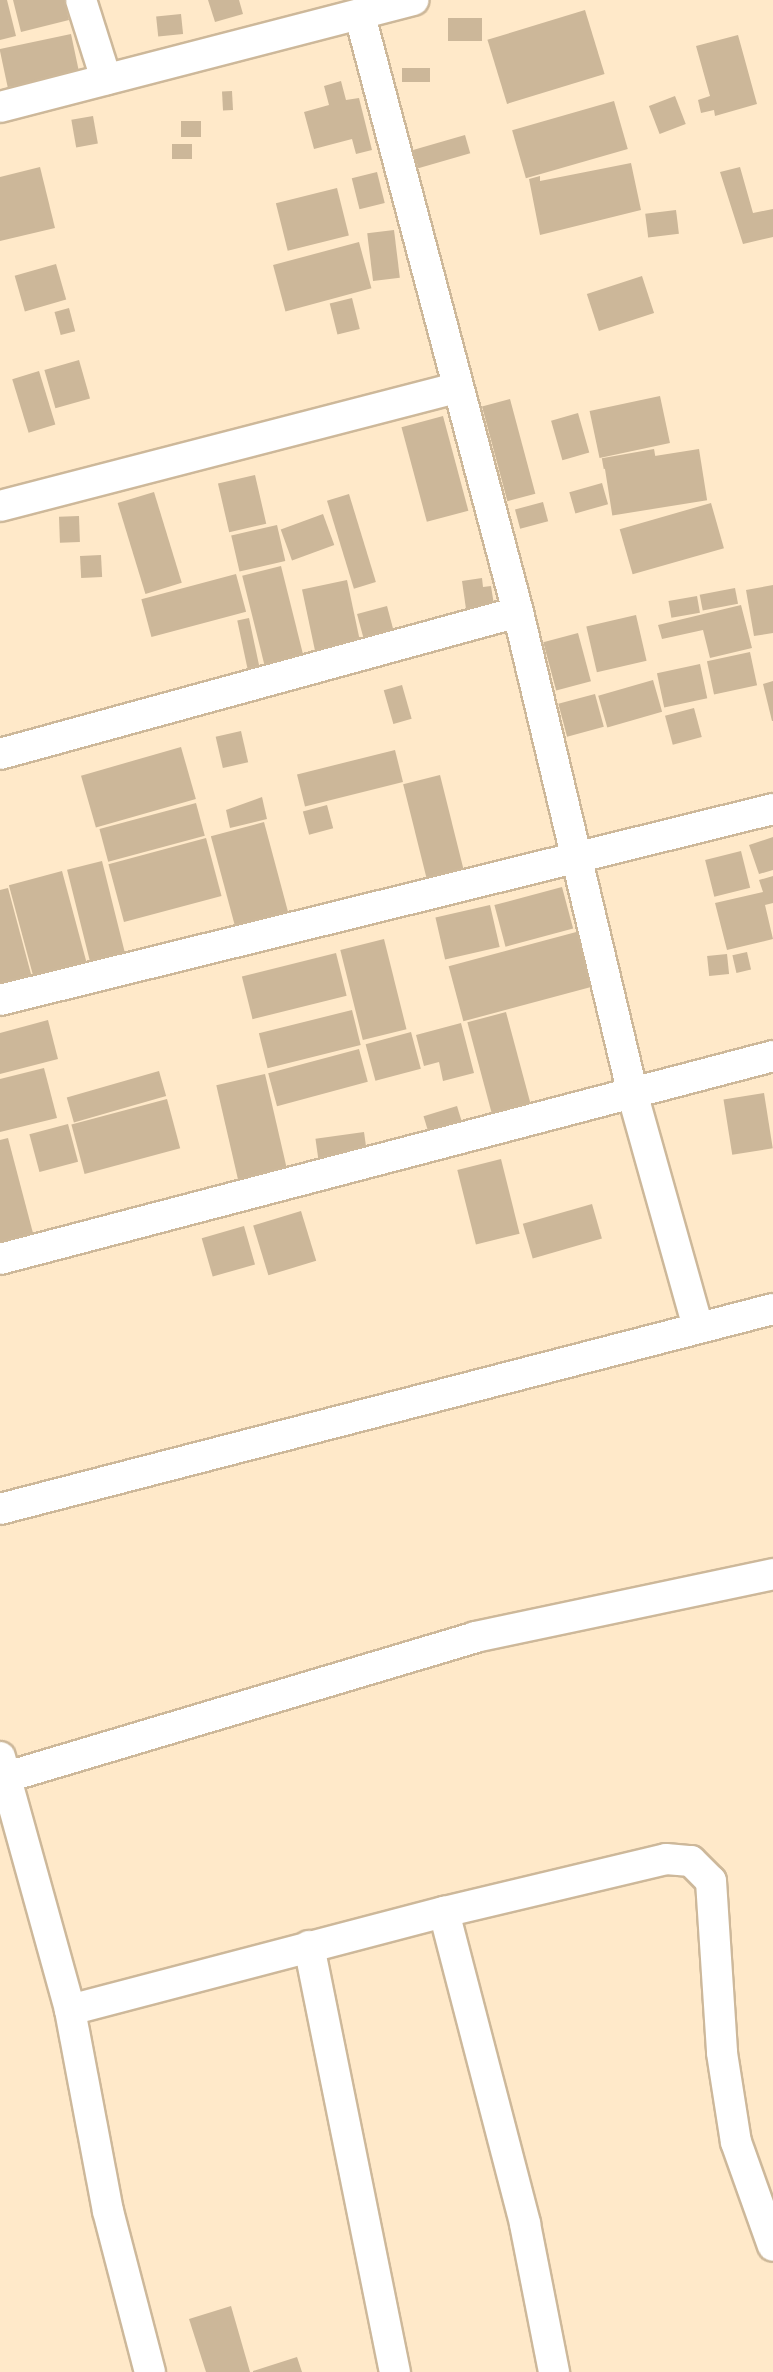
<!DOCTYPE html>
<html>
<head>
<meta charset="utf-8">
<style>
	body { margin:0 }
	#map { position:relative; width:773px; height:2372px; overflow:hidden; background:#ffe9c9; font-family:"IBM Plex Sans",sans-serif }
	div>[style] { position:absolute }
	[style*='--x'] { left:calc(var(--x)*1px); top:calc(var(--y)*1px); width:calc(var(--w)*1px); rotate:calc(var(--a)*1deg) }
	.building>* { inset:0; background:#ccb799; transform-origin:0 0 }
	.roads { filter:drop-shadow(2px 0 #cdb89a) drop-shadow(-2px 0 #cdb89a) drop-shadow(0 2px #cdb89a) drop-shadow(0 -2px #cdb89a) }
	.street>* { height:30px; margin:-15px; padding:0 15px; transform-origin:15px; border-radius:15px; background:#fff }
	span { translate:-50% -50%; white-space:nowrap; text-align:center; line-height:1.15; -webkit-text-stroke:7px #fff; paint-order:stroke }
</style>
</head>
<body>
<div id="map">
	<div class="building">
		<div style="clip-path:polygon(0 0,7px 0,16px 36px,0 40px)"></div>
		<div style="clip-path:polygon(13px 0,64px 0,69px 20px,21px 32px)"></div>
		<div style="clip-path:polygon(208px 0,239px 0,243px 14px,215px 22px)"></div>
		<div style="left:585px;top:10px;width:67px;height:102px;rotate:73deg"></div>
		<div style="left:181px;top:14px;width:20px;height:25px;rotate:84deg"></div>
		<div style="left:448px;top:18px;width:34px;height:23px"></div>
		<div style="left:71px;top:34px;width:39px;height:73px;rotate:78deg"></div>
		<div style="clip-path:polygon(738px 35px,757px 104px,715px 116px,714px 110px,701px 113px,698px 100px,710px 96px,696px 46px)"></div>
		<div style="left:430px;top:68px;width:14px;height:28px;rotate:90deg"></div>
		<div style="clip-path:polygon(341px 81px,346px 100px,359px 98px,372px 150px,356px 154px,352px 139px,314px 149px,304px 112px,329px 105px,324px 86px)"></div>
		<div style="left:232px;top:91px;width:19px;height:10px;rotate:87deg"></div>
		<div style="left:675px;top:96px;width:30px;height:28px;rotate:69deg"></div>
		<div style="left:614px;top:101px;width:50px;height:106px;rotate:74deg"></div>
		<div style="left:93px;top:116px;width:28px;height:22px;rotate:80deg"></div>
		<div style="left:181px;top:121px;width:20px;height:16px"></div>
		<div style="left:465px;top:135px;width:19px;height:54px;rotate:74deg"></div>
		<div style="left:172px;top:144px;width:20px;height:15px"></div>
		<div style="clip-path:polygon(631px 163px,641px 210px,540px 235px,529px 179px,540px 176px,540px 181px)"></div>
		<div style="clip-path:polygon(40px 167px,55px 228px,0 241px,0 177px)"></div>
		<div style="clip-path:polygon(740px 167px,753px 213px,773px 209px,773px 237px,743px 244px,720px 172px)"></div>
		<div style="left:377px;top:172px;width:32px;height:26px;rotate:76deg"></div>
		<div style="left:337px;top:188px;width:49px;height:63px;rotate:76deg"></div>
		<div style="left:676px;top:210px;width:24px;height:31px;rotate:83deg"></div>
		<div style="left:394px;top:230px;width:48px;height:27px;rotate:83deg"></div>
		<div style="left:359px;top:242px;width:48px;height:89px;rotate:75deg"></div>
		<div style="left:56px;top:264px;width:37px;height:43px;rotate:74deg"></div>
		<div style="left:642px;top:276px;width:39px;height:58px;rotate:72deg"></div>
		<div style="left:352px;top:298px;width:32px;height:23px;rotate:76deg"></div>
		<div style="left:69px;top:308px;width:24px;height:15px;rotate:75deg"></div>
		<div style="left:79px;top:360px;width:40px;height:36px;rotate:74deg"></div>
		<div style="left:39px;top:371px;width:56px;height:28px;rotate:73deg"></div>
		<div style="left:660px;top:396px;width:48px;height:72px;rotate:78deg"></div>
		<div style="left:510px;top:399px;width:98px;height:29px;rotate:75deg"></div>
		<div style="left:578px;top:413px;width:41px;height:28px;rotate:74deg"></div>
		<div style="left:443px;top:416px;width:98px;height:43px;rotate:75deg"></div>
		<div style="left:654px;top:449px;width:11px;height:53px;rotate:80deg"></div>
		<div style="left:699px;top:449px;width:52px;height:96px;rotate:81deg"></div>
		<div style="left:255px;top:475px;width:50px;height:38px;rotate:77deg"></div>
		<div style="left:602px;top:483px;width:22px;height:34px;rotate:74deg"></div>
		<div style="left:154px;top:492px;width:95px;height:38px;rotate:73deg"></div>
		<div style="left:349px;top:494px;width:92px;height:23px;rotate:73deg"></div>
		<div style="left:543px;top:502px;width:20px;height:29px;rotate:75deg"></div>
		<div style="left:711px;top:503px;width:47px;height:95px;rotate:74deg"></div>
		<div style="left:323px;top:514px;width:33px;height:45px;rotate:70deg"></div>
		<div style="left:79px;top:516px;width:26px;height:20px;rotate:88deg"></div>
		<div style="left:277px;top:525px;width:37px;height:47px;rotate:77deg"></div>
		<div style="left:101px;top:555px;width:22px;height:21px;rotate:87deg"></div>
		<div style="left:281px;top:566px;width:98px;height:40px;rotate:76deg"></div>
		<div style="left:236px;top:574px;width:39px;height:98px;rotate:75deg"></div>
		<div style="clip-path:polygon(482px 578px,483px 587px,491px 586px,494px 605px,466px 609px,462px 581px)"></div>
		<div style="left:347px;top:580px;width:67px;height:46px;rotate:78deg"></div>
		<div style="clip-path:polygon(773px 585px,773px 633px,754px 636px,746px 590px)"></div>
		<div style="left:735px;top:588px;width:16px;height:36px;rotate:79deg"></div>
		<div style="left:697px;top:596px;width:17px;height:29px;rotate:80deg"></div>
		<div style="clip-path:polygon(741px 605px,752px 648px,710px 658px,703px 630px,662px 639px,658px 625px)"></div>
		<div style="left:387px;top:606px;width:24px;height:31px;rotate:75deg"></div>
		<div style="left:636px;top:615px;width:47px;height:51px;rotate:77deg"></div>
		<div style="left:249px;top:618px;width:53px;height:12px;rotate:78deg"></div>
		<div style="left:578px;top:633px;width:50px;height:36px;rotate:75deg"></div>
		<div style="left:750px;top:652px;width:34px;height:44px;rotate:78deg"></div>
		<div style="left:700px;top:664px;width:35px;height:44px;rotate:78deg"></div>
		<div style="left:653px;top:680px;width:33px;height:57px;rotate:74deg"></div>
		<div style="clip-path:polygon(773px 681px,773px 721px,772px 721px,763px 684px)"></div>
		<div style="left:402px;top:685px;width:35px;height:19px;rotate:74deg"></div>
		<div style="left:595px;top:694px;width:34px;height:38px;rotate:75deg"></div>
		<div style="left:694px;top:708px;width:30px;height:30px;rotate:75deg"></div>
		<div style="left:241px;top:731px;width:32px;height:26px;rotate:77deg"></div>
		<div style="left:181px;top:747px;width:54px;height:104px;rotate:74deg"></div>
		<div style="left:395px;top:750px;width:33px;height:101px;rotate:76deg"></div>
		<div style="left:440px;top:775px;width:100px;height:38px;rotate:76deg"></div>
		<div style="clip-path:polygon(262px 797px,267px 819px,230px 828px,226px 810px)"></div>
		<div style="left:196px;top:803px;width:34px;height:100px;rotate:75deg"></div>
		<div style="left:327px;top:805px;width:24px;height:25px;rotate:75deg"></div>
		<div style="left:264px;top:822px;width:99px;height:55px;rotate:75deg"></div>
		<div style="clip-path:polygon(773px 837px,773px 870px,759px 874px,749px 845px)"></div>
		<div style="left:206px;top:838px;width:60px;height:101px;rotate:75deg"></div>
		<div style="left:741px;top:851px;width:38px;height:37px;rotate:76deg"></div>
		<div style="left:102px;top:861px;width:104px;height:36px;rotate:76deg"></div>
		<div style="left:62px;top:871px;width:107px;height:55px;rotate:75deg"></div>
		<div style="clip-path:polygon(773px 876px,773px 903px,765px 905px,773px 939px,727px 950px,715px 903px,763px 892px,759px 880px)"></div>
		<div style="left:562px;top:887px;width:43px;height:70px;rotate:75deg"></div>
		<div style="clip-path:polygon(8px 888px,35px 989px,0 998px,0 890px)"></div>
		<div style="left:490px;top:905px;width:43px;height:56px;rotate:77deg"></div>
		<div style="left:580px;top:931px;width:57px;height:136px;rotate:75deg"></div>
		<div style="left:384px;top:939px;width:93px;height:45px;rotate:76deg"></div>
		<div style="left:747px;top:952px;width:18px;height:15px;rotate:77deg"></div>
		<div style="left:336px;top:953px;width:44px;height:97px;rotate:76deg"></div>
		<div style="left:727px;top:954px;width:20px;height:20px;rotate:84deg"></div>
		<div style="left:352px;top:1010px;width:36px;height:96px;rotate:76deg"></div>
		<div style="left:506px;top:1012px;width:97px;height:40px;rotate:75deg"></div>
		<div style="clip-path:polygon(48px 1020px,58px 1059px,0 1074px,0 1033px)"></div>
		<div style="clip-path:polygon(461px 1023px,474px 1073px,443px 1081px,439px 1062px,424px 1066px,416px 1035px)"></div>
		<div style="left:411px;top:1032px;width:38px;height:47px;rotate:75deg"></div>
		<div style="left:359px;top:1049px;width:34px;height:94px;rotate:75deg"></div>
		<div style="clip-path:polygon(44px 1068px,57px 1118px,0 1132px,0 1079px)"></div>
		<div style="left:159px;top:1071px;width:26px;height:96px;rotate:74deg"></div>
		<div style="left:265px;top:1074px;width:101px;height:50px;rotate:77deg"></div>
		<div style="left:764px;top:1093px;width:56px;height:41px;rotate:81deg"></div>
		<div style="left:167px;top:1099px;width:51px;height:99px;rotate:75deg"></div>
		<div style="left:457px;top:1106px;width:21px;height:35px;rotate:73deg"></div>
		<div style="left:68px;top:1124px;width:39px;height:40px;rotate:75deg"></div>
		<div style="left:364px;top:1132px;width:21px;height:49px;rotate:82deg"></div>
		<div style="clip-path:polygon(8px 1138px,34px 1237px,0 1246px,0 1140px)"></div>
		<div style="left:501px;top:1159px;width:77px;height:45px;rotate:76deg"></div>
		<div style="left:592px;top:1204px;width:36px;height:72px;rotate:74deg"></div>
		<div style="left:301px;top:1211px;width:52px;height:50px;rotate:73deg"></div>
		<div style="left:244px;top:1226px;width:40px;height:44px;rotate:74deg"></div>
		<div style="clip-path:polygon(231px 2306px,250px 2372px,206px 2372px,189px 2319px)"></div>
		<div style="clip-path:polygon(297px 2357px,302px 2372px,253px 2372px,253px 2371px)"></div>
	</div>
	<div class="roads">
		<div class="street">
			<div style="--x:81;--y:0;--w:83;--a:72.4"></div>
			<div style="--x:360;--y:16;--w:617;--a:75.15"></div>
			<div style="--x:518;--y:612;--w:497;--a:76.6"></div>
			<div style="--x:633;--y:1096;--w:240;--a:74.3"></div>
			<div style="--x:0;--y:107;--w:427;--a:-14.5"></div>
			<div style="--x:0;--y:506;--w:472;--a:-14.5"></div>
			<div style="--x:0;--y:754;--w:537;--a:-15.33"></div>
			<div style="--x:0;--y:1000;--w:796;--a:-13.88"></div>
			<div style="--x:0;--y:1259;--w:799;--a:-14.71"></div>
			<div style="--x:0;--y:1509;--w:798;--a:-14.51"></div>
			<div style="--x:0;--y:1757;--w:263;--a:74.5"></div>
			<div style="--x:70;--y:2010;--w:205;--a:79.3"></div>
			<div style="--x:108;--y:2211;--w:166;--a:75.4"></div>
			<div style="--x:0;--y:1779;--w:496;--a:-16.6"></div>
			<div style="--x:475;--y:1637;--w:305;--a:-11.9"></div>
			<div style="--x:444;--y:1912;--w:322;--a:75.4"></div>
			<div style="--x:525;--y:2224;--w:151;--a:78.9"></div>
			<div style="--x:309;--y:1946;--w:435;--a:78.6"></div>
			<div style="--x:70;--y:2010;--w:387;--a:-14.7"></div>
			<div style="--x:444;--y:1912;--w:228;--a:-13.4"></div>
			<div style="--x:666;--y:1859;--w:25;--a:5"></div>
			<div style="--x:691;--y:1861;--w:28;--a:45"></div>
			<div style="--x:711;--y:1881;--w:172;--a:86.3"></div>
			<div style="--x:722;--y:2053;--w:90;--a:81.1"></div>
			<div style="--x:736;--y:2142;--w:110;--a:70.4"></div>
		</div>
	</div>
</div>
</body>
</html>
